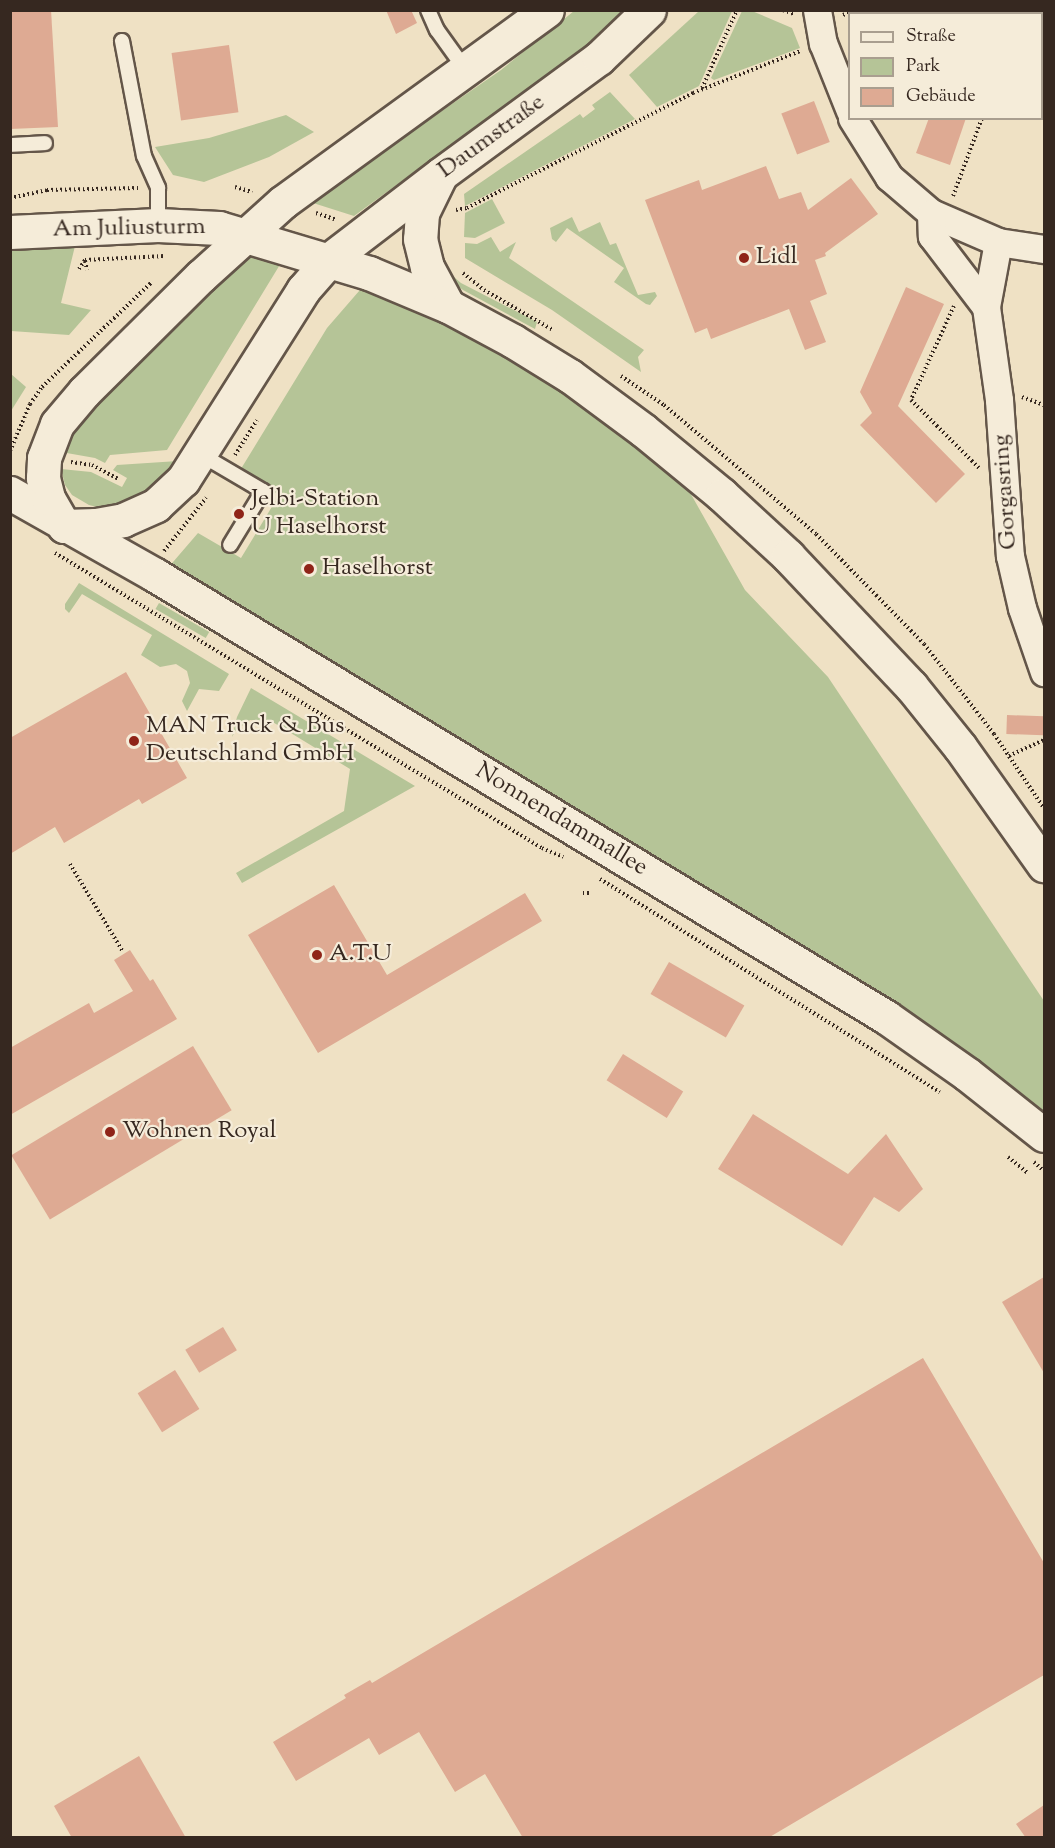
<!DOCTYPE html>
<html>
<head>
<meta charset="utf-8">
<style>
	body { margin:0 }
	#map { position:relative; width:1055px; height:1848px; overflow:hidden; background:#efe1c4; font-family:"Sorts Mill Goudy",serif }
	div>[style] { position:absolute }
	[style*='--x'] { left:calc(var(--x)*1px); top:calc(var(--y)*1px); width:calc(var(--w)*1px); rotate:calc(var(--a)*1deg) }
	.green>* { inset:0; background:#b5c497; transform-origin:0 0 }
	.building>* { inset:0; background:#deaa93; transform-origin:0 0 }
	.path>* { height:4px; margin-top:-2px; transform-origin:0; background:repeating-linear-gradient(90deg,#362820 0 1.5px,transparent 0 4.5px) }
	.roads { filter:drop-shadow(2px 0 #645649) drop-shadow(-2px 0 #645649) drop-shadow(0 2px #645649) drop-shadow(0 -2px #645649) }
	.lane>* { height:14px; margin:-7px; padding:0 7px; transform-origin:7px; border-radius:7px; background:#f5ecd9 }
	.street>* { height:27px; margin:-13.5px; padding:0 13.5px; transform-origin:13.5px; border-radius:13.5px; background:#f5ecd9 }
	.secondary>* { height:33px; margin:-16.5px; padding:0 16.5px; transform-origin:16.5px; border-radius:16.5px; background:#f5ecd9 }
	.dots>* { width:16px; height:16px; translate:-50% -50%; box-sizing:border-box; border:3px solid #f5ecd9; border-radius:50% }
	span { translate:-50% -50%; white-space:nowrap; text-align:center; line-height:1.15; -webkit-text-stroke:4.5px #f5ecd9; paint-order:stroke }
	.street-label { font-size:24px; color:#362820 }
	.poi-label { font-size:24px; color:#362820 }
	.left { translate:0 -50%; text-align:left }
	.frame { position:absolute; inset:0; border:12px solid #362820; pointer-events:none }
	.legend { position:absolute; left:848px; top:12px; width:195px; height:108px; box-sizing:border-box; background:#f5ecd9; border:2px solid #a99e8f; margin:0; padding:8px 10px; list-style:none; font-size:18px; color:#362820 }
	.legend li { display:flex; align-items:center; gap:12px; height:30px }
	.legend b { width:30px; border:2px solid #a99e8f }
</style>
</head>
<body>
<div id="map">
	<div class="green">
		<div style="clip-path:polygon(574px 11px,627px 11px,584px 48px,354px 216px,310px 202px,501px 70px)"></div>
		<div style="clip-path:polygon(699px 11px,732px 11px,699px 86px,657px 107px,629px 75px)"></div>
		<div style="clip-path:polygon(742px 11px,752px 11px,792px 28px,800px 48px,714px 80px,711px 78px)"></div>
		<div style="clip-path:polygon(610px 92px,635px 119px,465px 206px,464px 194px,580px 114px,583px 118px,595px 109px,592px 105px)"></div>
		<div style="clip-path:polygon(286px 115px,314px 132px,269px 157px,204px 182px,173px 175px,155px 147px,209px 138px)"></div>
		<div style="clip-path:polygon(492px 199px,505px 223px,475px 238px,464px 237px,465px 213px)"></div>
		<div style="clip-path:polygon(572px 217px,579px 232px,600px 222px,610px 245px,616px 243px,638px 295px,655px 292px,657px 296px,650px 305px,646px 304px,614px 282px,624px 268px,567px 228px,556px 242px,552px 239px,550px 228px)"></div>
		<div style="clip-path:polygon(491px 237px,500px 252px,516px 242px,509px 258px,644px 350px,638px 357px,641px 372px,552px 310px,465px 258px,465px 243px,477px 244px)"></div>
		<div style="clip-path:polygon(76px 242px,61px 303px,91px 310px,69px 335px,11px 331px,10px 248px)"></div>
		<div style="clip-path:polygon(251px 255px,284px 258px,167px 450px,110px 455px,105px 463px,95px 458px,61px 452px,69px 430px,241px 259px)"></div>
		<div style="clip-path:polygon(447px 271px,461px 283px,537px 322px,535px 329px,463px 290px,454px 283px)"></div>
		<div style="clip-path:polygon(366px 283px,412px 303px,543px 373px,679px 473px,745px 590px,828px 677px,1044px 1001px,1044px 1121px,167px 569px,198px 533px,241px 558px,279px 495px,239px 472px,327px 328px)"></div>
		<div style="clip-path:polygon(11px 374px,26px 387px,11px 411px)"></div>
		<div style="clip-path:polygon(178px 461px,152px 490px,129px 502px,101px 508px,89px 505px,72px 495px,65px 485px,61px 469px,91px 472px,122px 487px,127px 478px,113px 470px,117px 465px)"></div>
		<div style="clip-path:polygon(79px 583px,229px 674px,219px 691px,199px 689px,187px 711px,182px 701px,190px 683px,187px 671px,176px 664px,160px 667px,141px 655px,152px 635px,82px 594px,69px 613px,65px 609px,65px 604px)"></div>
		<div style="left:159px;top:603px;width:58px;height:7px;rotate:30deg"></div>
		<div style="clip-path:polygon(251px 688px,415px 786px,242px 883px,236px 873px,344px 811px,350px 769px,271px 721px,250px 720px,236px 730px,232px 737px,237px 717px)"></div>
	</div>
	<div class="building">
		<div style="clip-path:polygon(10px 10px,51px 10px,58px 127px,10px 129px)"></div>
		<div style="clip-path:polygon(386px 10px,411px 10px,417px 23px,396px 34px)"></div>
		<div style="left:229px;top:45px;width:68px;height:58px;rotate:82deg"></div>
		<div style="left:814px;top:101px;width:44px;height:35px;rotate:69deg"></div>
		<div style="clip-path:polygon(929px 118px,966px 118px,950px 165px,916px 153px)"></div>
		<div style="clip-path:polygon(766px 166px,779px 199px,801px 192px,808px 210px,851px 178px,878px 214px,825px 253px,826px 256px,815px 260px,827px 294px,810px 301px,826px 342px,805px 350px,789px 309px,711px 339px,707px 328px,695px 333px,645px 200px,699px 180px,702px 190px)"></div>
		<div style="clip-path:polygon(906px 287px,944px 304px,898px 406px,965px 474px,936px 503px,860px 425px,872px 413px,860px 392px)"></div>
		<div style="clip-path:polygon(126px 672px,187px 778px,142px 804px,139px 799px,64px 843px,55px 827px,10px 854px,10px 738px)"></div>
		<div style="left:1007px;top:715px;width:37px;height:19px;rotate:2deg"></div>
		<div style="clip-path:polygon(334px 885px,387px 975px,525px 893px,542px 921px,318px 1053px,248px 935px)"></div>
		<div style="clip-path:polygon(130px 950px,150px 981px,153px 979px,177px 1019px,10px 1115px,10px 1048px,89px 1003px,94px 1013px,133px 991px,114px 960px)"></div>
		<div style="left:669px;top:962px;width:87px;height:37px;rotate:30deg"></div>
		<div style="left:193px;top:1046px;width:75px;height:212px;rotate:59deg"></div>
		<div style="left:623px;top:1054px;width:71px;height:31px;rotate:32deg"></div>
		<div style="clip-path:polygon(753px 1114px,848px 1174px,886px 1134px,923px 1189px,899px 1212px,874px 1197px,842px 1246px,718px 1169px)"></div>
		<div style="clip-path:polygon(1044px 1277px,1044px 1373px,1002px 1302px)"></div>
		<div style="left:223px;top:1327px;width:27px;height:44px;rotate:59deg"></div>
		<div style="clip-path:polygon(923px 1358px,1044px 1563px,1044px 1675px,768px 1838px,523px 1838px,485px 1774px,455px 1792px,419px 1732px,379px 1755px,369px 1738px,296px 1781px,273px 1742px,346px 1698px,344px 1695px,370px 1680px,372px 1683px)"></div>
		<div style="left:175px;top:1370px;width:46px;height:44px;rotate:58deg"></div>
		<div style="clip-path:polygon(139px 1756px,186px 1838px,72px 1838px,54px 1806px)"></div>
		<div style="clip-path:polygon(1044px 1805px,1044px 1838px,1026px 1838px,1016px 1824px)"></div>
	</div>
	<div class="path">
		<div style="--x:783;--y:10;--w:12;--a:20"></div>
		<div style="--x:1023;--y:14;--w:4;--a:-76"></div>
		<div style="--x:843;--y:15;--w:15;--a:-20"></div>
		<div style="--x:702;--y:88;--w:85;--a:-65.8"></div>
		<div style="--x:235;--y:187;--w:18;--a:16"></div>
		<div style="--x:953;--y:196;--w:83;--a:-69.6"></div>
		<div style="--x:10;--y:198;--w:38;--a:-12"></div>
		<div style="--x:47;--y:190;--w:91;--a:-1.3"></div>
		<div style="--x:456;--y:210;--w:11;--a:-10"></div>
		<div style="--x:467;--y:208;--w:254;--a:-27"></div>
		<div style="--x:693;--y:93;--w:115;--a:-21.4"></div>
		<div style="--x:316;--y:213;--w:22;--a:18"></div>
		<div style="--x:85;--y:261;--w:9;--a:77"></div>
		<div style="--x:79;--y:269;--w:11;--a:-56"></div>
		<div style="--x:85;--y:260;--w:79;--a:-2.9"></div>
		<div style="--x:463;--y:273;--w:27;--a:39"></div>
		<div style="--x:484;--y:290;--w:80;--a:30.1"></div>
		<div style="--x:954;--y:306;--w:103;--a:114.6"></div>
		<div style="--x:911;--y:400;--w:96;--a:45"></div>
		<div style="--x:621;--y:376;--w:52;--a:34"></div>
		<div style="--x:664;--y:405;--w:199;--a:40.3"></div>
		<div style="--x:816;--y:534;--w:154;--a:45.5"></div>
		<div style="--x:924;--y:644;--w:114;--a:52.1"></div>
		<div style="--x:994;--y:734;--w:89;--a:56"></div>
		<div style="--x:1022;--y:397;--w:23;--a:20"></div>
		<div style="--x:10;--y:451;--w:51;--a:-66.9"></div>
		<div style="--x:30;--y:404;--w:21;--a:-55"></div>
		<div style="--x:42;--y:387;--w:152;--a:-43.7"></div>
		<div style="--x:235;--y:455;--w:41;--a:-57.8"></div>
		<div style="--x:71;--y:462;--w:21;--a:8"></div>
		<div style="--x:92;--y:465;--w:30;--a:28"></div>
		<div style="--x:164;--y:551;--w:68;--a:-51.6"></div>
		<div style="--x:55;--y:553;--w:569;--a:31.21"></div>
		<div style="--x:542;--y:848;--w:23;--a:23"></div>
		<div style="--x:1009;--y:756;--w:38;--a:-25"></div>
		<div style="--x:70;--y:864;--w:103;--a:58.9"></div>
		<div style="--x:600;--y:879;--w:401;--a:32.1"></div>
		<div style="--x:583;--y:893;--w:6;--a:0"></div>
		<div style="--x:1008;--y:1157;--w:26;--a:39"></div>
		<div style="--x:1034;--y:1162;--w:13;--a:42"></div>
	</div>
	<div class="roads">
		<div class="lane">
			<div style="--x:428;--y:10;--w:22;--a:66"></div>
			<div style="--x:437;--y:30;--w:48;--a:54.3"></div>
			<div style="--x:122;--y:41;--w:117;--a:79.2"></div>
			<div style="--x:144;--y:156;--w:35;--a:66"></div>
			<div style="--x:158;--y:188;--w:37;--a:90"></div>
			<div style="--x:10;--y:145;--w:35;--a:-3"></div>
			<div style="--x:200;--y:454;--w:73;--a:30.4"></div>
			<div style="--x:263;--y:491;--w:63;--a:121.4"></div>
		</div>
		<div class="street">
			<div style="--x:817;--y:10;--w:34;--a:80"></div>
			<div style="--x:823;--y:43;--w:73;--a:68.3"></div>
			<div style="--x:852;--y:118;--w:70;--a:57.9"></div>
			<div style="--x:889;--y:177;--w:55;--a:40.6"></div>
			<div style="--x:931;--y:213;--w:73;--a:23.4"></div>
			<div style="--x:998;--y:242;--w:47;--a:8.7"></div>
			<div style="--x:931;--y:213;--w:23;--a:88"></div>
			<div style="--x:932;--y:236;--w:89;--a:52.7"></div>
			<div style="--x:998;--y:242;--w:66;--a:100.5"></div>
			<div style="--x:986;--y:307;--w:94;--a:82"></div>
			<div style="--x:999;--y:400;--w:156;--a:86"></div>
			<div style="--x:1010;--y:556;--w:53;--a:77"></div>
			<div style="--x:1022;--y:608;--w:68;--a:71"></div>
		</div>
		<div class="secondary">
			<div style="--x:439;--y:178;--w:39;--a:116"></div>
			<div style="--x:422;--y:213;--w:26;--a:94"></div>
			<div style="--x:420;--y:239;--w:29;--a:76"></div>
			<div style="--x:427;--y:267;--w:44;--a:61.7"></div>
			<div style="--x:10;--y:232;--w:148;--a:-2.7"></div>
			<div style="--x:158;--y:225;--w:61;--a:2.8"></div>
			<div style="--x:219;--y:228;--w:157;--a:16.7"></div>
			<div style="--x:369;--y:273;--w:86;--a:22.7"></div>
			<div style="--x:448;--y:306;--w:74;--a:28.3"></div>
			<div style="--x:513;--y:341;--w:67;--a:31.6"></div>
			<div style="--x:570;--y:376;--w:91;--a:36.5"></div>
			<div style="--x:643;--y:430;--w:102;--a:39.4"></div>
			<div style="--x:722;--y:495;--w:90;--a:42.7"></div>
			<div style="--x:788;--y:556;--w:179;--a:46.6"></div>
			<div style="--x:911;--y:686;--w:78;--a:51.2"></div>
			<div style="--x:960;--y:747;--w:145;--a:54.6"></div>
			<div style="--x:10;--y:493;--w:167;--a:29.5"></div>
			<div style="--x:155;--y:575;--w:854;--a:31.16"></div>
			<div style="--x:886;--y:1017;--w:99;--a:35.1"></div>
			<div style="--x:967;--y:1074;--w:98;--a:38.4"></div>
			<div style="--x:64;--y:526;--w:32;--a:-2"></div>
			<div style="--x:96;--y:525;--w:27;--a:-10"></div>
			<div style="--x:123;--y:520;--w:36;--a:-24"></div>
			<div style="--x:156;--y:505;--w:37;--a:-43"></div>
			<div style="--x:183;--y:480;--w:225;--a:-57.7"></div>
			<div style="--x:303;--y:290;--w:41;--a:-48.9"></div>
			<div style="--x:330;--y:259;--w:140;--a:-37.4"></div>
			<div style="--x:441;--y:174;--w:196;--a:-36.3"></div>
			<div style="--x:599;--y:58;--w:69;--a:-43.8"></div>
			<div style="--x:64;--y:526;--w:32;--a:-120"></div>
			<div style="--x:48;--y:498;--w:21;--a:-104"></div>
			<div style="--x:43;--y:478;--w:20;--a:-87"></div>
			<div style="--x:44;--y:458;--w:36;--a:-69"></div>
			<div style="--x:57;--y:424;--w:42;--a:-49.8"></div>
			<div style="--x:84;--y:392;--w:165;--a:-44.8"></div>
			<div style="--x:201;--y:276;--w:110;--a:-42.1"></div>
			<div style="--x:283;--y:202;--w:326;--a:-36"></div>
		</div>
	</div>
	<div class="dots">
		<div style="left:744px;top:258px;background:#8f2418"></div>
		<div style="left:239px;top:514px;background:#8f2418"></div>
		<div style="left:309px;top:569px;background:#8f2418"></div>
		<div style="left:134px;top:741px;background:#8f2418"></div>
		<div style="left:317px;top:955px;background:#8f2418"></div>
		<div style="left:110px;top:1132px;background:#8f2418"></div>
	</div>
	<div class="street-label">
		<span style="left:492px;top:137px;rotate:-36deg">Daumstraße</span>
		<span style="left:129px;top:229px;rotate:-1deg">Am Juliusturm</span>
		<span style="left:1006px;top:492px;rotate:-94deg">Gorgasring</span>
		<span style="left:561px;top:820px;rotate:31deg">Nonnendammallee</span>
	</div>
	<div class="poi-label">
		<span class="left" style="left:756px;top:258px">Lidl</span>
		<span class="left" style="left:251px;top:514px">Jelbi-Station<br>U Haselhorst</span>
		<span class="left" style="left:322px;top:569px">Haselhorst</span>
		<span class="left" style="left:146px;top:741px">MAN Truck &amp; Bus<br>Deutschland GmbH</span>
		<span class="left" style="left:329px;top:955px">A.T.U</span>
		<span class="left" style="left:122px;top:1132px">Wohnen Royal</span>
	</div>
	<div class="frame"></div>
	<ul class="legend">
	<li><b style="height:8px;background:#f5ecd9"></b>Straße</li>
	<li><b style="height:16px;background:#b5c497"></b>Park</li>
	<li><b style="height:16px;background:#deaa93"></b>Gebäude</li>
	</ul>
</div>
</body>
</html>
